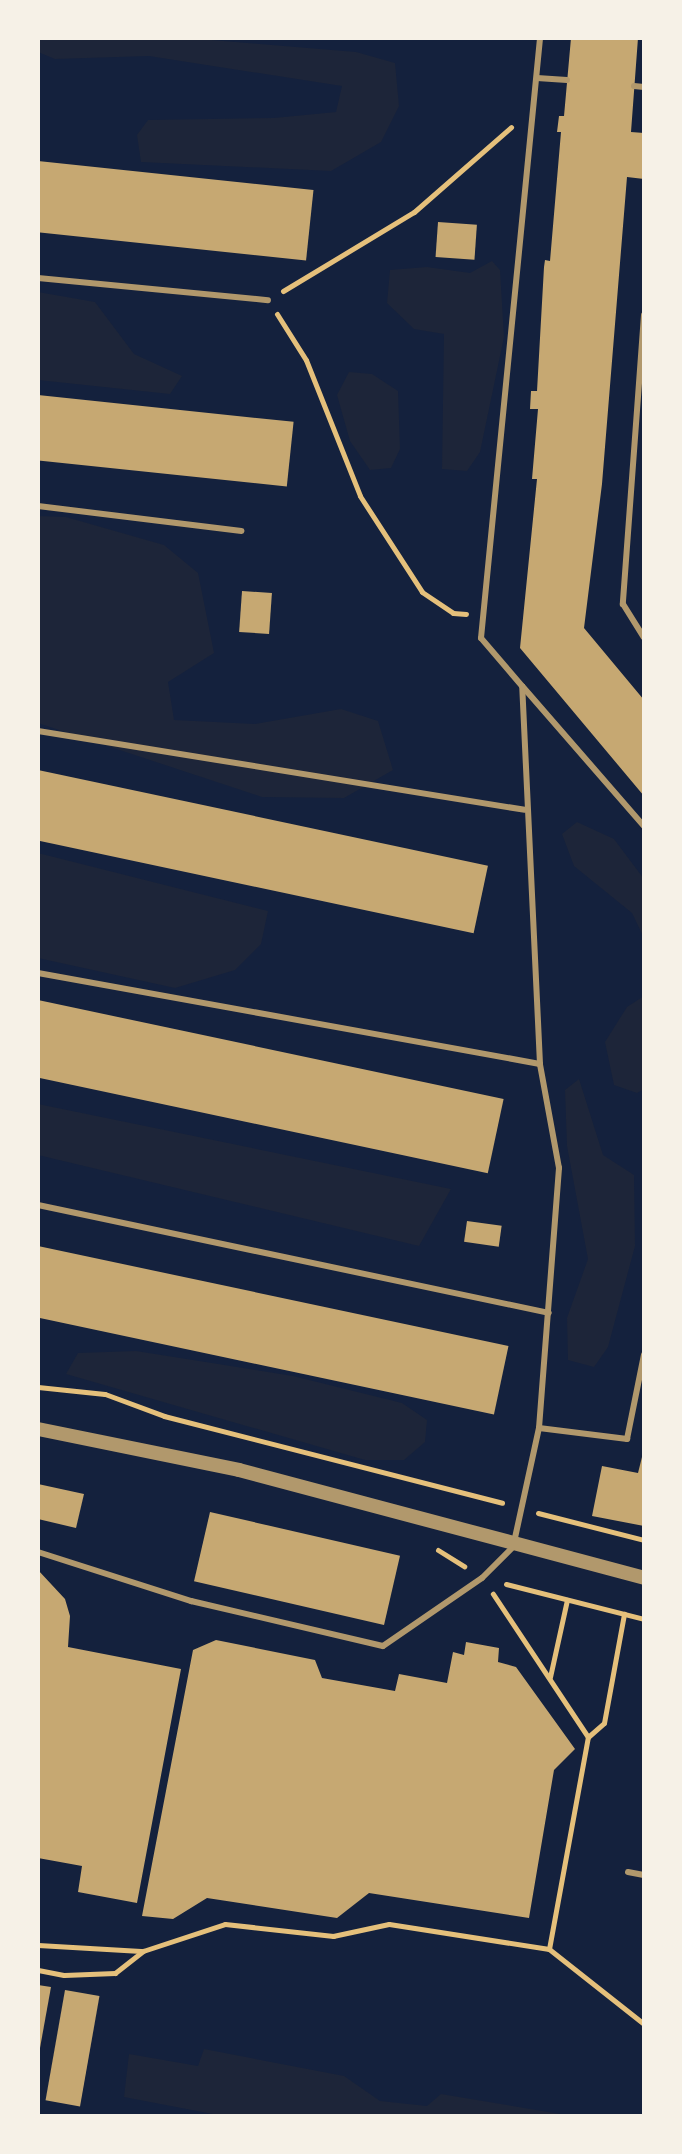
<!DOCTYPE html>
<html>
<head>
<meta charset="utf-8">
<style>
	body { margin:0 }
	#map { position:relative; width:682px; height:2154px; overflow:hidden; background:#14213d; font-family:"PT Sans Narrow",sans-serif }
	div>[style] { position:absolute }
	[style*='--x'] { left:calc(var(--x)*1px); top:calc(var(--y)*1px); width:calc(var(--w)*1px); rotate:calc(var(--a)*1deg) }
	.green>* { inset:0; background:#1d2539 }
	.building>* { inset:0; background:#c6a872; transform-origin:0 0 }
	.path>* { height:5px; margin:-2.5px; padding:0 2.5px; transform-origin:2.5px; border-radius:2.5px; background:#e5c07b }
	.service>* { height:6px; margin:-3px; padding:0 3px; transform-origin:3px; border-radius:3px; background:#b1986c }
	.tertiary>* { height:14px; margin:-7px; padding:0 7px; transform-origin:7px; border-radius:7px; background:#b1986c }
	span { translate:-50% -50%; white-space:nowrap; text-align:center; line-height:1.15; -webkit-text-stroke:6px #f6f1e7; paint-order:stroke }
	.frame { position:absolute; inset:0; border:40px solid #f6f1e7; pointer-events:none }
</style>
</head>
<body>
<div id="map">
	<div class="green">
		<div style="clip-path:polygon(38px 38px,188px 38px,356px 52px,395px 63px,399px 106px,381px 142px,331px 171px,141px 162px,137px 135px,148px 120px,274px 118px,336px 112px,342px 86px,149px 56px,55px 59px,38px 52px)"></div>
		<div style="clip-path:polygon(492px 261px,500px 270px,504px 337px,480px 452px,467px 471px,442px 469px,444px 334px,414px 329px,387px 303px,390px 270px,427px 267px,470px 273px)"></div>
		<div style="clip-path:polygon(38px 292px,95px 302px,134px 354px,182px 376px,170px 394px,38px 380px)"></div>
		<div style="clip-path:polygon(349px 372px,372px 374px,398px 391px,400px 449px,391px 468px,370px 470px,350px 441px,337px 395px)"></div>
		<div style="clip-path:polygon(38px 516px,66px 517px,164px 545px,198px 573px,214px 653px,168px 682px,174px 720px,255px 724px,341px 709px,378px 721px,393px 770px,344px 798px,262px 797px,38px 723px)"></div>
		<div style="clip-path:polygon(577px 822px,614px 839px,644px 879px,644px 938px,632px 913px,574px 866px,562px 834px)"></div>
		<div style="clip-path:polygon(38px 853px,268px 911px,261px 944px,235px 970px,175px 988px,38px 958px)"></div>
		<div style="clip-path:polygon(644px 996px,644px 1089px,637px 1093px,614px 1085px,605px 1042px,627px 1007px)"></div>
		<div style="clip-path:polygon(579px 1079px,603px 1155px,634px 1175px,635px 1246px,608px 1347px,594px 1367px,568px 1360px,567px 1318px,588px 1259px,567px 1146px,565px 1090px)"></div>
		<div style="clip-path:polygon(38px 1104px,451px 1189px,419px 1246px,38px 1155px)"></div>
		<div style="clip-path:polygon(136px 1351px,293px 1376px,402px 1403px,427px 1420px,425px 1442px,404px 1460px,365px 1460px,66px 1374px,78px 1353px)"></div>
		<div style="clip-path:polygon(204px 2049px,344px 2076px,380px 2101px,427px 2106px,441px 2094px,572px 2116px,223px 2116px,124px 2097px,129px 2054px,198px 2066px)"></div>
	</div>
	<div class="building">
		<div style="clip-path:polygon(571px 38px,638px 38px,631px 132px,644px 133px,644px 179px,627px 177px,602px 484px,584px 628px,644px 700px,644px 796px,520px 648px,537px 479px,532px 479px,538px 409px,530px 409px,531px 391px,537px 391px,544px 267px,545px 260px,550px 261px,561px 132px,557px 132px,559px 116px,564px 116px)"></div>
		<div style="left:38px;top:161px;width:277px;height:71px;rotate:6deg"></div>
		<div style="left:438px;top:222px;width:39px;height:35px;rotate:4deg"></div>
		<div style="left:38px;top:395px;width:257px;height:65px;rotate:6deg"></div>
		<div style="left:242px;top:591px;width:30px;height:41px;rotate:4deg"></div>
		<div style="left:38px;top:770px;width:460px;height:69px;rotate:12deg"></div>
		<div style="left:38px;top:1000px;width:476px;height:76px;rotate:12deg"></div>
		<div style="left:467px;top:1221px;width:35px;height:21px;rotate:8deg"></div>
		<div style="left:38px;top:1246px;width:481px;height:70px;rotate:12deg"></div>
		<div style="clip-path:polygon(644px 1449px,644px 1526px,592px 1516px,602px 1466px,638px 1473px)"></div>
		<div style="clip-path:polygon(38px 1484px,84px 1494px,76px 1528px,38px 1519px)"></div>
		<div style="left:210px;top:1512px;width:195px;height:71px;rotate:13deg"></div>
		<div style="clip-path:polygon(38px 1570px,65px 1599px,70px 1616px,68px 1647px,181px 1669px,137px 1903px,78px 1892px,82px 1866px,38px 1858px)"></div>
		<div style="clip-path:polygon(216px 1640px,315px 1660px,322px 1678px,395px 1691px,399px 1674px,447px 1683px,453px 1652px,464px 1655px,466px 1642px,499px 1648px,498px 1662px,516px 1667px,575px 1749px,554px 1770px,529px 1918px,369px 1893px,337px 1918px,207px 1898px,173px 1919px,142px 1916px,193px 1650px)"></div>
		<div style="clip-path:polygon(38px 1985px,51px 1987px,40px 2048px,38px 2048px)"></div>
		<div style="left:65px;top:1990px;width:35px;height:112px;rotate:10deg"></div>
	</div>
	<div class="path">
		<div style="--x:283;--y:291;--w:153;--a:-31.1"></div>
		<div style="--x:414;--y:212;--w:129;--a:-41.2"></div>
		<div style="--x:277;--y:314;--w:54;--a:57.8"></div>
		<div style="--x:306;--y:360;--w:146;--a:68.3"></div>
		<div style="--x:360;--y:496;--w:114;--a:57.1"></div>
		<div style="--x:422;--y:592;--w:37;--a:34"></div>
		<div style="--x:453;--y:613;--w:13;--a:4"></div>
		<div style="--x:38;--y:1387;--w:67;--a:6"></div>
		<div style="--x:105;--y:1394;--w:63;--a:20.4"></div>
		<div style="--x:164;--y:1416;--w:349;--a:14.4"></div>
		<div style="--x:538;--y:1513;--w:109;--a:14.3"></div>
		<div style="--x:438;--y:1550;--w:31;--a:32"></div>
		<div style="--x:506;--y:1584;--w:142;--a:14.2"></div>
		<div style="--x:550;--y:1677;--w:79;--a:-77.6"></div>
		<div style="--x:588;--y:1737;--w:21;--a:-41"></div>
		<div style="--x:604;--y:1723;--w:111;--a:-79.6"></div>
		<div style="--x:38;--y:1945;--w:103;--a:3.3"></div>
		<div style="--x:549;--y:1949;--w:121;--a:38.3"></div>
		<div style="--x:38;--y:1970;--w:26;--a:11"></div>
		<div style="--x:64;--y:1975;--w:51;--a:-2.2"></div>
		<div style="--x:115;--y:1973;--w:36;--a:-38"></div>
		<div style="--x:143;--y:1951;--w:86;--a:-18.2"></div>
		<div style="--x:225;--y:1924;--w:109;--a:6.3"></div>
		<div style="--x:333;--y:1936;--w:57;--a:-12.1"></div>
		<div style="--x:389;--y:1924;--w:162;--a:8.9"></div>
		<div style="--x:549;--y:1949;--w:216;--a:-79.6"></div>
		<div style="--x:588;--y:1737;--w:172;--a:-123.6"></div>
	</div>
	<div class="service">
		<div style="--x:537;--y:78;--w:30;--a:4"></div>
		<div style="--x:634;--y:86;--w:10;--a:6"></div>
		<div style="--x:38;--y:278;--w:231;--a:5.5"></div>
		<div style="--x:644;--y:315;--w:290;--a:94.2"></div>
		<div style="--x:623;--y:604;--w:39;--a:58"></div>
		<div style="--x:38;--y:506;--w:205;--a:7"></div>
		<div style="--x:523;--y:687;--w:184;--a:49"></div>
		<div style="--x:38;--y:731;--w:493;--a:9.2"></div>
		<div style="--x:38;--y:973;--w:510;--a:10.27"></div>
		<div style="--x:38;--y:1205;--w:522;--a:11.93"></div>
		<div style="--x:539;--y:1428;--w:89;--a:7.1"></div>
		<div style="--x:627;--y:1439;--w:86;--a:-78.6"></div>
		<div style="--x:38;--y:1552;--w:161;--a:17.8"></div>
		<div style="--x:191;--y:1601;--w:197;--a:13.2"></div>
		<div style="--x:383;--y:1646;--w:120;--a:-34.5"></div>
		<div style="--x:482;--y:1578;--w:44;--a:-45"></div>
		<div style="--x:513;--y:1547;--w:122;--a:-77.7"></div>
		<div style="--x:539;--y:1428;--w:261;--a:-85.6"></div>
		<div style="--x:559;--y:1168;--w:106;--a:-100.4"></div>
		<div style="--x:540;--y:1064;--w:378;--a:-92.7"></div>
		<div style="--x:522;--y:686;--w:63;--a:-130.5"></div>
		<div style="--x:481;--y:638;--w:603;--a:-84.38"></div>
		<div style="--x:628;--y:1872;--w:16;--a:11"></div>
	</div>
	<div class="tertiary">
		<div style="--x:38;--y:1429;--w:205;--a:11.5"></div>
		<div style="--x:239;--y:1470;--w:419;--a:14.9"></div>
	</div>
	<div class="frame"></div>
</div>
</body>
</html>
